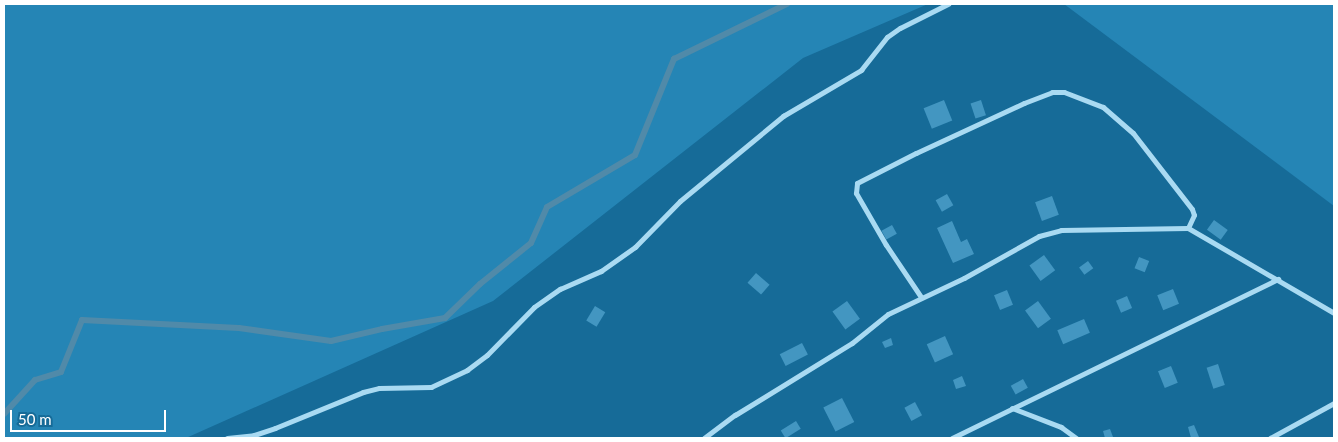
<!DOCTYPE html>
<html>
<head>
<meta charset="utf-8">
<style>
	body { margin:0 }
	#map { position:relative; width:1338px; height:442px; overflow:hidden; background:#166b98; font-family:Lato,sans-serif }
	div>[style] { position:absolute }
	[style*='--x'] { left:calc(var(--x)*1px); top:calc(var(--y)*1px); width:calc(var(--w)*1px); rotate:calc(var(--a)*1deg) }
	.green>* { inset:0; background:#2585b5 }
	.stream>* { height:6px; margin:-3px; padding:0 3px; transform-origin:3px; border-radius:3px; background:#508aa9 }
	.building>* { inset:0; background:#4396c1; transform-origin:0 0 }
	.minor>* { height:5px; margin:-2.5px; padding:0 2.5px; transform-origin:2.5px; border-radius:2.5px; background:#a9daf2 }
	span { translate:-50% -50%; white-space:nowrap; text-align:center; line-height:1.15; -webkit-text-stroke:4px #166b98; paint-order:stroke }
	.frame { position:absolute; inset:0; border:5px solid #fff; pointer-events:none }
	.scale { position:absolute; left:10px; top:410px; width:156px; height:22px; box-sizing:border-box; border:2px solid #fff; border-top:0; padding-left:6px; font-size:15px; line-height:18px; white-space:nowrap; color:#fff; -webkit-text-stroke:4px #166b98; paint-order:stroke }
</style>
</head>
<body>
<div id="map">
	<div class="green">
		<div style="clip-path:polygon(4px 4px,928px 4px,803px 58px,493px 301px,186px 438px,4px 438px)"></div>
		<div style="clip-path:polygon(1064px 4px,1334px 4px,1334px 206px)"></div>
	</div>
	<div class="stream">
		<div style="--x:4;--y:414;--w:46;--a:-47.6"></div>
		<div style="--x:35;--y:380;--w:27;--a:-17"></div>
		<div style="--x:61;--y:372;--w:56;--a:-68"></div>
		<div style="--x:82;--y:320;--w:157;--a:2.9"></div>
		<div style="--x:239;--y:328;--w:93;--a:8"></div>
		<div style="--x:331;--y:341;--w:52;--a:-13.2"></div>
		<div style="--x:382;--y:329;--w:64;--a:-9.9"></div>
		<div style="--x:445;--y:318;--w:49;--a:-44.2"></div>
		<div style="--x:480;--y:284;--w:65;--a:-38.8"></div>
		<div style="--x:531;--y:243;--w:39;--a:-66"></div>
		<div style="--x:547;--y:207;--w:102;--a:-30.6"></div>
		<div style="--x:635;--y:155;--w:104;--a:-67.9"></div>
		<div style="--x:674;--y:59;--w:126;--a:-26"></div>
	</div>
	<div class="building">
		<div style="left:944px;top:100px;width:22px;height:22px;rotate:68deg"></div>
		<div style="left:981px;top:100px;width:16px;height:11px;rotate:72deg"></div>
		<div style="left:947px;top:194px;width:13px;height:13px;rotate:61deg"></div>
		<div style="left:1052px;top:196px;width:20px;height:18px;rotate:70deg"></div>
		<div style="left:1214px;top:220px;width:17px;height:12px;rotate:36deg"></div>
		<div style="clip-path:polygon(952px 221px,961px 242px,967px 239px,974px 254px,953px 263px,937px 228px)"></div>
		<div style="left:892px;top:225px;width:10px;height:12px;rotate:61deg"></div>
		<div style="left:1044px;top:255px;width:19px;height:18px;rotate:54deg"></div>
		<div style="left:1139px;top:257px;width:11px;height:12px;rotate:22deg"></div>
		<div style="left:1088px;top:261px;width:9px;height:11px;rotate:54deg"></div>
		<div style="left:756px;top:273px;width:18px;height:13px;rotate:41deg"></div>
		<div style="left:1173px;top:289px;width:16px;height:17px;rotate:68deg"></div>
		<div style="left:1007px;top:290px;width:16px;height:14px;rotate:68deg"></div>
		<div style="left:1127px;top:296px;width:13px;height:12px;rotate:67deg"></div>
		<div style="left:847px;top:301px;width:22px;height:18px;rotate:54deg"></div>
		<div style="left:1038px;top:301px;width:22px;height:16px;rotate:54deg"></div>
		<div style="left:595px;top:306px;width:12px;height:17px;rotate:31deg"></div>
		<div style="left:1084px;top:319px;width:15px;height:29px;rotate:67deg"></div>
		<div style="left:945px;top:336px;width:20px;height:20px;rotate:66deg"></div>
		<div style="clip-path:polygon(891px 338px,893px 345px,885px 348px,882px 342px)"></div>
		<div style="left:802px;top:343px;width:13px;height:25px;rotate:63deg"></div>
		<div style="left:1218px;top:364px;width:22px;height:12px;rotate:72deg"></div>
		<div style="left:1171px;top:366px;width:18px;height:14px;rotate:68deg"></div>
		<div style="clip-path:polygon(962px 376px,966px 386px,956px 389px,953px 380px)"></div>
		<div style="left:1023px;top:379px;width:10px;height:14px;rotate:61deg"></div>
		<div style="left:842px;top:398px;width:27px;height:21px;rotate:63deg"></div>
		<div style="left:915px;top:402px;width:15px;height:12px;rotate:62deg"></div>
		<div style="left:796px;top:421px;width:9px;height:18px;rotate:58deg"></div>
		<div style="clip-path:polygon(1194px 425px,1199px 437px,1191px 438px,1188px 427px)"></div>
		<div style="clip-path:polygon(1110px 429px,1113px 437px,1105px 438px,1103px 431px)"></div>
	</div>
	<div class="minor">
		<div style="--x:921;--y:297;--w:63;--a:-123.9"></div>
		<div style="--x:886;--y:245;--w:60;--a:-120"></div>
		<div style="--x:856;--y:193;--w:10;--a:-84"></div>
		<div style="--x:857;--y:183;--w:66;--a:-27"></div>
		<div style="--x:916;--y:153;--w:119;--a:-24.8"></div>
		<div style="--x:1024;--y:103;--w:30;--a:-21"></div>
		<div style="--x:1052;--y:92;--w:12;--a:0"></div>
		<div style="--x:1064;--y:92;--w:42;--a:21"></div>
		<div style="--x:1103;--y:107;--w:40;--a:41"></div>
		<div style="--x:1133;--y:133;--w:96;--a:52.2"></div>
		<div style="--x:1192;--y:209;--w:6;--a:72"></div>
		<div style="--x:1194;--y:215;--w:14;--a:115"></div>
		<div style="--x:1012;--y:408;--w:53;--a:21.2"></div>
		<div style="--x:1061;--y:427;--w:19;--a:36"></div>
		<div style="--x:227;--y:438;--w:27;--a:-6"></div>
		<div style="--x:254;--y:435;--w:22;--a:-18"></div>
		<div style="--x:275;--y:428;--w:95;--a:-22.2"></div>
		<div style="--x:363;--y:392;--w:16;--a:-14"></div>
		<div style="--x:379;--y:388;--w:52;--a:-1.1"></div>
		<div style="--x:431;--y:387;--w:40;--a:-25"></div>
		<div style="--x:467;--y:370;--w:25;--a:-37"></div>
		<div style="--x:487;--y:355;--w:67;--a:-45.6"></div>
		<div style="--x:534;--y:307;--w:32;--a:-35"></div>
		<div style="--x:560;--y:289;--w:45;--a:-23.7"></div>
		<div style="--x:601;--y:271;--w:42;--a:-35.2"></div>
		<div style="--x:635;--y:247;--w:64;--a:-45.6"></div>
		<div style="--x:680;--y:201;--w:134;--a:-39.5"></div>
		<div style="--x:783;--y:116;--w:91;--a:-30.5"></div>
		<div style="--x:861;--y:70;--w:42;--a:-51.8"></div>
		<div style="--x:887;--y:37;--w:16;--a:-35"></div>
		<div style="--x:900;--y:28;--w:54;--a:-26.6"></div>
		<div style="--x:704;--y:438;--w:39;--a:-37"></div>
		<div style="--x:735;--y:415;--w:137;--a:-31.6"></div>
		<div style="--x:852;--y:343;--w:46;--a:-38.9"></div>
		<div style="--x:888;--y:314;--w:84;--a:-25.3"></div>
		<div style="--x:964;--y:278;--w:86;--a:-29.2"></div>
		<div style="--x:1039;--y:236;--w:23;--a:-15"></div>
		<div style="--x:1061;--y:230;--w:127;--a:-0.9"></div>
		<div style="--x:1188;--y:228;--w:169;--a:30.2"></div>
		<div style="--x:952;--y:438;--w:363;--a:-26"></div>
		<div style="--x:1270;--y:438;--w:73;--a:-28.7"></div>
	</div>
	<div class="frame"></div>
	<div class="scale">50 m</div>
</div>
</body>
</html>
